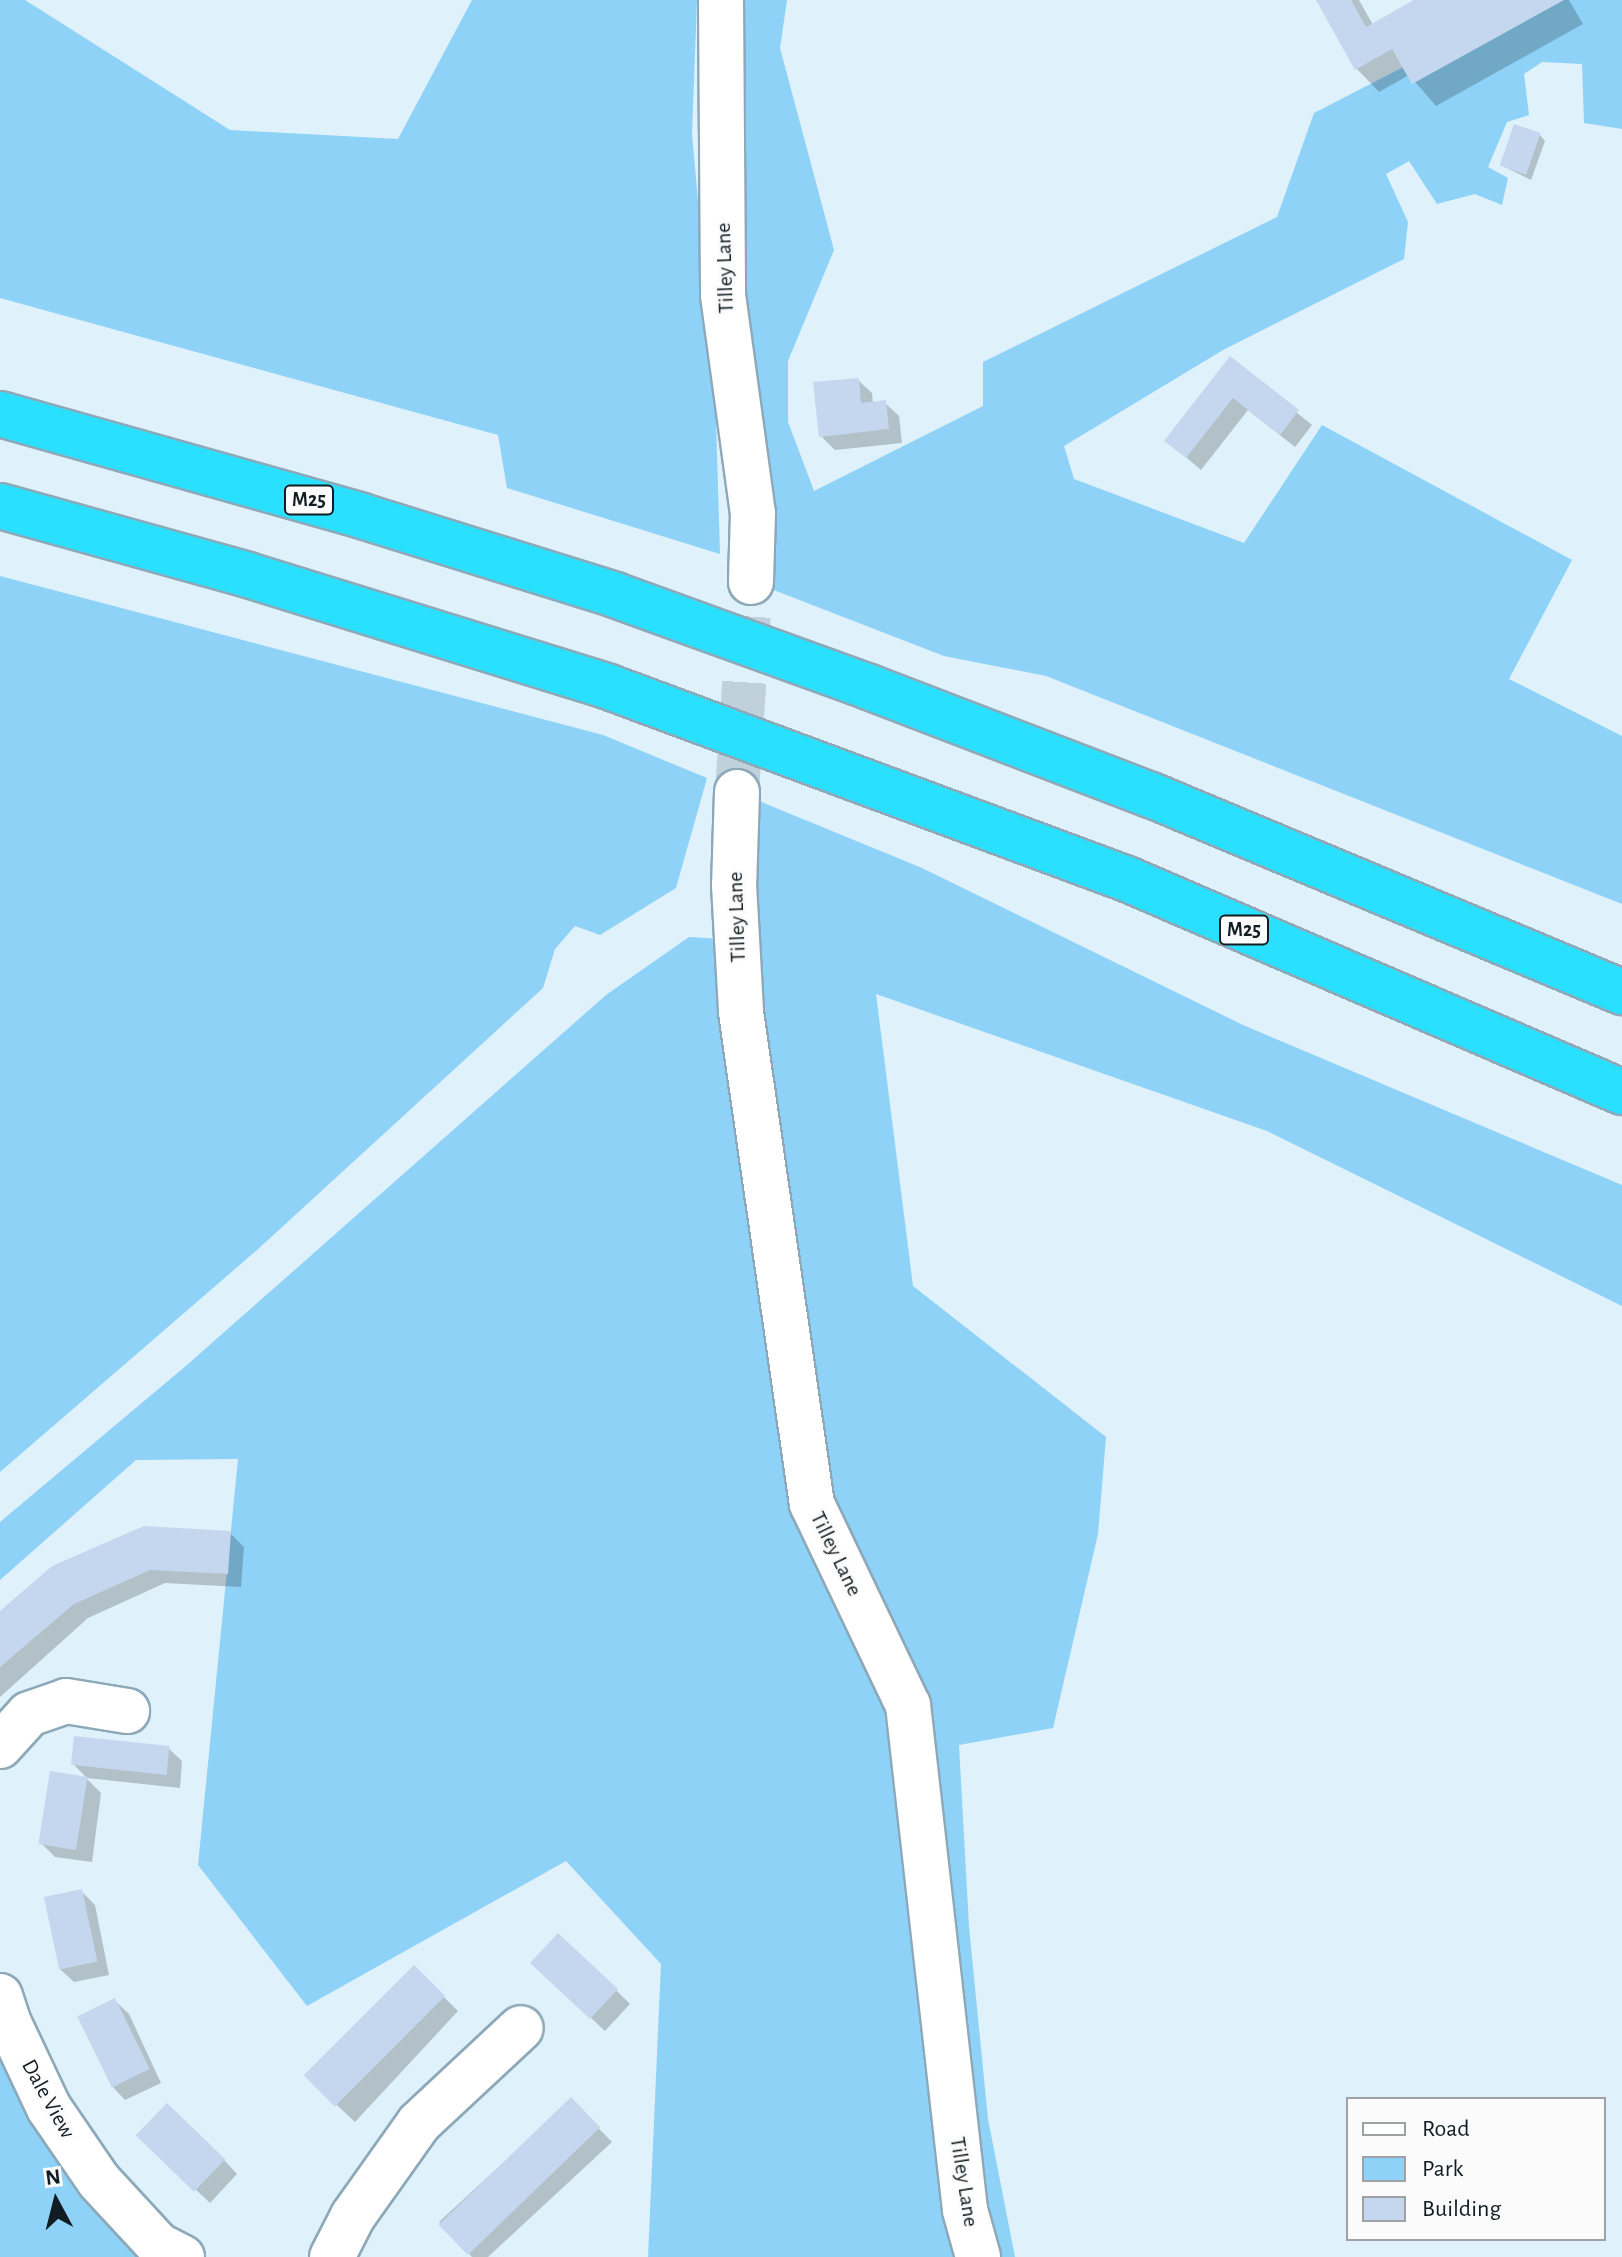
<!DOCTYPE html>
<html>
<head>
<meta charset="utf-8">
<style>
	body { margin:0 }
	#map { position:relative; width:1622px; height:2257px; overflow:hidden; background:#dff1fb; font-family:"Alegreya Sans",sans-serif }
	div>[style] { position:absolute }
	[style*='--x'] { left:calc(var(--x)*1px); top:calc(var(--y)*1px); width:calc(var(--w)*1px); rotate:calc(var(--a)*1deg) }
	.green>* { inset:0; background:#8ed2f7 }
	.shadow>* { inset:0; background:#0003 }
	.building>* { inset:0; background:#c4d7ef; transform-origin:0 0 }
	.minor-tunnel>* { height:44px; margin-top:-22px; transform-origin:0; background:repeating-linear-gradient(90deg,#c0d1db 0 44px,transparent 0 66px) }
	.roads { filter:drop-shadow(2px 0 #8da9b9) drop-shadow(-2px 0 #8da9b9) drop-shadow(0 2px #8da9b9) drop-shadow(0 -2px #8da9b9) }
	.minor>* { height:44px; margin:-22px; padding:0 22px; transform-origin:22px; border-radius:22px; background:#fff }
	.highway>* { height:44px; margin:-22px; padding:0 22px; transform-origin:22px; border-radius:22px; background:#29e0ff }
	span { translate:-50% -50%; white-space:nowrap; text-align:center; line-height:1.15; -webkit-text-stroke:6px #fbfbfb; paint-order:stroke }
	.shield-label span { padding:2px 6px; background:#fbfbfb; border:2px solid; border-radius:6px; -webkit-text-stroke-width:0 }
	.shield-label { font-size:20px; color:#121d23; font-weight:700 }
	.street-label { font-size:22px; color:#121d23 }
	.legend { position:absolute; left:1346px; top:2097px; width:260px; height:144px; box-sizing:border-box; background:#fbfbfb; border:2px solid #9ea2a5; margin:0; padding:10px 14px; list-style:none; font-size:24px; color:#121d23 }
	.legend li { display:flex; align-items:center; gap:16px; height:40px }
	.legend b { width:40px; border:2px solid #9ea2a5 }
	.north { position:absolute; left:16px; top:2161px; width:80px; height:80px; -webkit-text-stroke:6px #fbfbfb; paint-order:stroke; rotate:353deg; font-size:22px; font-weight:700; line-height:32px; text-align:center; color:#121d23 }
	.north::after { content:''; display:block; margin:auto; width:28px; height:36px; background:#121d23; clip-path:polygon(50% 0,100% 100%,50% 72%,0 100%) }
</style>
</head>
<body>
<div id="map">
	<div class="green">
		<div style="clip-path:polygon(0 0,25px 0,230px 130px,398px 139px,472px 0,697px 0,692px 134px,715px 388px,720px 554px,507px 488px,498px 435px,0 298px)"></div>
		<div style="clip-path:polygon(735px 0,787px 0,780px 48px,834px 250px,788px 361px,788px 422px,814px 491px,983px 406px,983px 362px,1277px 217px,1314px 113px,1534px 0,1622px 0,1622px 129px,1584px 123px,1582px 64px,1542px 62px,1524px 74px,1529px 115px,1507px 122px,1488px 167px,1508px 178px,1502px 205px,1475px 194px,1437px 204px,1409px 161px,1386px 174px,1408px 222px,1404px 259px,1223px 350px,1064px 446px,1074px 479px,1244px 543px,1322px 425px,1572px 560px,1509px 679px,1622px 736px,1622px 904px,1046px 676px,944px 656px,771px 589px,742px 263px)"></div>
		<div style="clip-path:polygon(0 576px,603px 735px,707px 778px,676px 888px,600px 935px,575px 926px,555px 949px,543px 988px,257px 1250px,0 1472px)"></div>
		<div style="clip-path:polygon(754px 799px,922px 868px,1243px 1025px,1622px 1185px,1622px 1306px,1267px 1131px,876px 994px,913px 1286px,1106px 1437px,1098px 1534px,1053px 1728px,959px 1745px,969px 1927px,988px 2119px,1015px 2257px,648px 2257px,661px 1964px,566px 1861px,307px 2006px,198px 1865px,238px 1459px,136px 1460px,0 1580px,0 1522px,187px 1365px,606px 995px,689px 937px,753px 941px)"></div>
		<div style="clip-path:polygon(0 2049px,35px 2121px,99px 2217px,142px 2257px,0 2257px)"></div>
	</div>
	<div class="shadow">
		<div style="clip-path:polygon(1318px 0,1359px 0,1373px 25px,1414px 0,1569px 0,1583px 24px,1436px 106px,1409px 75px,1379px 92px,1357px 69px)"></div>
		<div style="clip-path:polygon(1539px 134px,1545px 141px,1531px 180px,1501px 165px)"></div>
		<div style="clip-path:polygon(1231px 359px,1312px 425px,1295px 447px,1248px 410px,1201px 470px,1167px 441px)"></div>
		<div style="clip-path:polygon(858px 380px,872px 393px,873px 404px,885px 403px,899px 416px,902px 443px,835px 450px,821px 436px)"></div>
		<div style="clip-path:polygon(230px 1533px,244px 1547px,241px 1587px,165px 1583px,88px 1618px,0 1697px,0 1612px)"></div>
		<div style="clip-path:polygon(168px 1748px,182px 1761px,180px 1788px,87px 1778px,73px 1764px)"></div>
		<div style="clip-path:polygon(87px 1779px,101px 1793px,92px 1862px,55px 1857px,41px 1843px)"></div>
		<div style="clip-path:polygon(81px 1891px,95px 1905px,109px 1975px,74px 1982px,60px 1969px)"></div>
		<div style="clip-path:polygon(414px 1968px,458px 2011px,355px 2122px,325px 2094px,372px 2015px,370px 2013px)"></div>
		<div style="clip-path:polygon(547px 1977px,616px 1990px,630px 2004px,605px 2031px)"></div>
		<div style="clip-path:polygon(115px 2001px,129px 2014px,161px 2083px,125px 2100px,112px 2086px)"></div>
		<div style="clip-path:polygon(571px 2100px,612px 2142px,488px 2257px,472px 2257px,439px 2222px)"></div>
		<div style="clip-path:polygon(153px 2149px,224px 2160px,237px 2174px,210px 2203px)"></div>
	</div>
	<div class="building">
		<div style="clip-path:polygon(1316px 0,1351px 0,1366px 27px,1414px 0,1564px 0,1412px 84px,1392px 49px,1355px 70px)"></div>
		<div style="left:1514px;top:124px;width:28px;height:44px;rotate:19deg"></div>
		<div style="clip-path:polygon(1230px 356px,1299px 410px,1280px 435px,1233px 398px,1186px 458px,1164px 441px)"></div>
		<div style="clip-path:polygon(859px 378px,861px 403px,886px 400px,889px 429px,819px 437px,813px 382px)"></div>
		<div style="clip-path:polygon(144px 1526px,231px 1531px,228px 1574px,150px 1570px,74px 1604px,0 1667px,0 1611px,52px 1566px)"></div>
		<div style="left:74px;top:1736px;width:96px;height:29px;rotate:6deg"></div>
		<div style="left:50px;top:1771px;width:38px;height:74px;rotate:9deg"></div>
		<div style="left:82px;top:1889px;width:74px;height:39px;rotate:78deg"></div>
		<div style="left:558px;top:1933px;width:82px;height:41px;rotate:43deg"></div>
		<div style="left:414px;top:1965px;width:44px;height:156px;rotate:45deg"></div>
		<div style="left:115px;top:1998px;width:79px;height:42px;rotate:64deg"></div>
		<div style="left:571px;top:2097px;width:42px;height:184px;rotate:46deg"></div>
		<div style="left:167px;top:2103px;width:81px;height:45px;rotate:44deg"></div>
	</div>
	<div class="minor-tunnel">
		<div style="--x:737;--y:792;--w:210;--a:-86.2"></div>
	</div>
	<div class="roads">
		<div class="minor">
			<div style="--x:721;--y:0;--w:295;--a:89.6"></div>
			<div style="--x:723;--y:295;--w:220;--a:82.2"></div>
			<div style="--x:753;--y:513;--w:69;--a:91.7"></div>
			<div style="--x:737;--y:792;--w:93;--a:91.8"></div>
			<div style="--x:734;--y:885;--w:127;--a:86.8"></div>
			<div style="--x:741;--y:1012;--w:497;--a:81.8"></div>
			<div style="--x:812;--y:1504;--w:223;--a:64.5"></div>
			<div style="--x:908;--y:1705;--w:508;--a:83.56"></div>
			<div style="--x:965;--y:2210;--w:49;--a:74.5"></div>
			<div style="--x:0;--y:1746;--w:43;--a:-47.8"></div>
			<div style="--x:29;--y:1714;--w:39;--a:-19"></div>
			<div style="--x:66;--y:1701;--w:62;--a:9.3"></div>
			<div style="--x:0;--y:1996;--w:26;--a:72"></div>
			<div style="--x:8;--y:2021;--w:96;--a:64.8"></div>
			<div style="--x:49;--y:2108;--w:88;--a:55.6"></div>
			<div style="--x:99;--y:2181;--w:87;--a:47.3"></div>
			<div style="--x:158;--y:2245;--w:27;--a:27"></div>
			<div style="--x:332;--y:2257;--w:46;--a:-62.9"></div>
			<div style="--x:353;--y:2216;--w:114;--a:-54.6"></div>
			<div style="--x:419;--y:2123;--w:139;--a:-43"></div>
		</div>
		<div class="highway">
			<div style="--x:0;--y:414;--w:376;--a:15.7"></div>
			<div style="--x:362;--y:516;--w:265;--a:17.3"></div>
			<div style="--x:615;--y:595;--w:270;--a:19.9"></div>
			<div style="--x:869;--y:687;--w:302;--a:21"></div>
			<div style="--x:1151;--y:795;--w:511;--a:22.7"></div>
			<div style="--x:0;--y:506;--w:257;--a:15.5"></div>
			<div style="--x:248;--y:575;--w:378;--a:17.2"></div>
			<div style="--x:609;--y:687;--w:552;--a:20.34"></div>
			<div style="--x:1127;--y:879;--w:539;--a:23.28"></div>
		</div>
	</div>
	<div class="shield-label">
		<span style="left:309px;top:500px">M25</span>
		<span style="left:1244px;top:930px">M25</span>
	</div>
	<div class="street-label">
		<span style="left:725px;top:268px;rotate:-92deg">Tilley Lane</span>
		<span style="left:737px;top:917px;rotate:-92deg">Tilley Lane</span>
		<span style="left:836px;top:1554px;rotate:64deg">Tilley Lane</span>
		<span style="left:48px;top:2099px;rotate:61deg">Dale View</span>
		<span style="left:964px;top:2182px;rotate:81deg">Tilley Lane</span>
	</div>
	<ul class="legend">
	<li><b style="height:10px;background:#fff"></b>Road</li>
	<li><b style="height:22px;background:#8ed2f7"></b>Park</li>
	<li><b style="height:22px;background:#c4d7ef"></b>Building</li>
	</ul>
	<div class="north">N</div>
</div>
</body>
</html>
